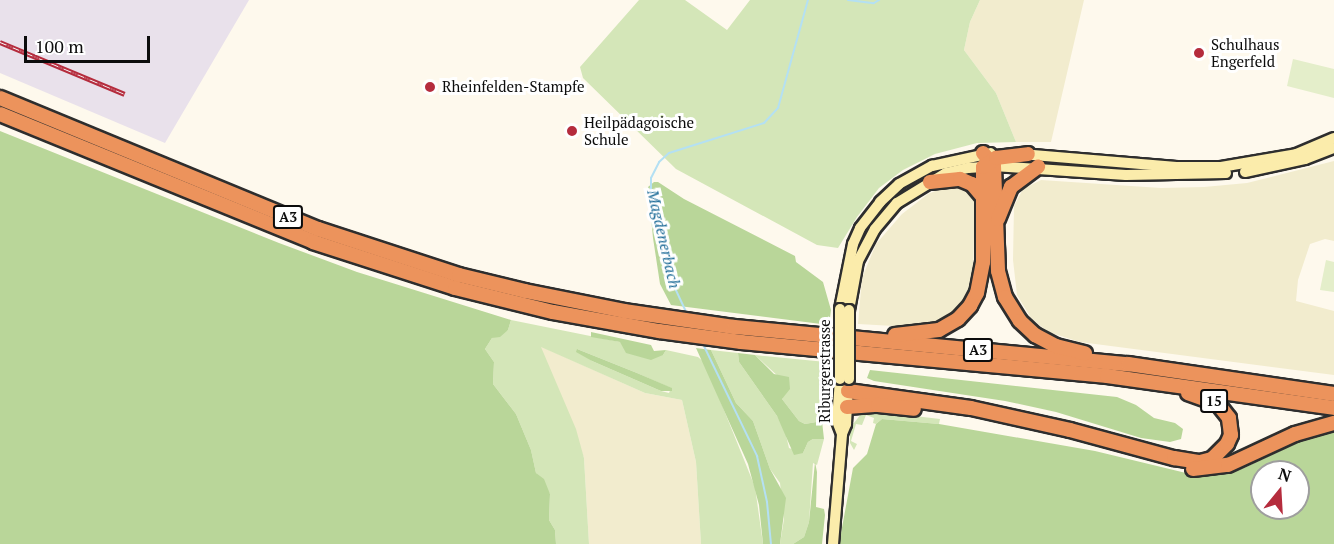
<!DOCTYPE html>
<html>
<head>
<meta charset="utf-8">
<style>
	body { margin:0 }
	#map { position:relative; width:1334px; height:544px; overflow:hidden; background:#fef9ed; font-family:"PT Serif",serif }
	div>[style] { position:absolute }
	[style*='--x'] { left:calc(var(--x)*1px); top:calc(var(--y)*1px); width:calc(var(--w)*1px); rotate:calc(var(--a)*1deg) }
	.industrial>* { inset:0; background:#e9e1eb }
	.farmland>* { inset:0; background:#f2ecce }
	.green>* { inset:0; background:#d4e6b8 }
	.forest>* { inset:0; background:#b9d699 }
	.pitch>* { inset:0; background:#e4eeca }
	.stream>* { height:2px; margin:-1px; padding:0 1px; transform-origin:1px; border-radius:1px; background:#b4e0f3 }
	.roads { filter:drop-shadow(2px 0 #2e2e2e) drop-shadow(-2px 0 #2e2e2e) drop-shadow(0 2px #2e2e2e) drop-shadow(0 -2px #2e2e2e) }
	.secondary>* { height:10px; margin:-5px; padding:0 5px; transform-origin:5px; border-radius:5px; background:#fbecab }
	.motorway>* { height:14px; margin:-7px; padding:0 7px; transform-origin:7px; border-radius:7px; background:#ec935c }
	.rail>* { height:4.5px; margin-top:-2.25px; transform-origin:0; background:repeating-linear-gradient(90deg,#fff 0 7px,#b52c3d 0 14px); box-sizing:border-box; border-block:2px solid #b52c3d }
	.bridges { filter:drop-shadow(2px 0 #2e2e2e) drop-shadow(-2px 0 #2e2e2e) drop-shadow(0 2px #2e2e2e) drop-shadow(0 -2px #2e2e2e) }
	.secondary-bridge>* { height:10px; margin:-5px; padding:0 5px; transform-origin:5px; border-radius:5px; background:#fbecab }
	.dots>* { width:16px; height:16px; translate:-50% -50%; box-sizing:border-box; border:3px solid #fff; border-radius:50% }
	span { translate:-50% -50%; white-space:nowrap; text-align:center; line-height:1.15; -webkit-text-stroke:6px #fff; paint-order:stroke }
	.shield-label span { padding:2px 4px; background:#fff; border:2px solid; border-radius:4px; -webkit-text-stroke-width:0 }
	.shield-label { font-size:14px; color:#0c0c0c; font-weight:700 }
	.poi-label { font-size:15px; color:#0c0c0c }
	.left { translate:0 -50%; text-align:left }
	.street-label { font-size:15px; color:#0c0c0c }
	.water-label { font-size:16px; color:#1d6b97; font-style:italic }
	.north { position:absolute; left:1250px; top:460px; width:60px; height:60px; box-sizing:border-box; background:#fff; border:2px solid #9e9e9e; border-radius:50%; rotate:18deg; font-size:16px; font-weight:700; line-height:24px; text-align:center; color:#0c0c0c }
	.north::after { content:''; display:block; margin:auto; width:21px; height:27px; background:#b52c3d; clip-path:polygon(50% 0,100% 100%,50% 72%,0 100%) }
	.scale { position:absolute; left:24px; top:36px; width:126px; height:27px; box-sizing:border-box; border:3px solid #0c0c0c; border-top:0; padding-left:8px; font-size:18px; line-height:21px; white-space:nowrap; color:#0c0c0c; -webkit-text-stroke:4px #fff; paint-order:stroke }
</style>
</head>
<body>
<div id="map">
	<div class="industrial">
		<div style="clip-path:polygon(0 0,249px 0,165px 143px,0 73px)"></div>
	</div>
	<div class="farmland">
		<div style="clip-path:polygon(980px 0,1084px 0,1051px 142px,1016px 142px,996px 93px,964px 50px,970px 22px)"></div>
		<div style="clip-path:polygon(1334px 161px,1334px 241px,1325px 239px,1310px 244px,1298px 280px,1296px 301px,1334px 311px,1334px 375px,1080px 342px,1048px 332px,1031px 318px,1017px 295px,1013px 260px,1014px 206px,1023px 189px,1041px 180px,1161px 188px,1204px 187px,1247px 183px)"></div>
		<div style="clip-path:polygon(955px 183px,969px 189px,975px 199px,973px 272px,968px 292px,956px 309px,939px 322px,912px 327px,858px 324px,862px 278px,876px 244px,902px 214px,928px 194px)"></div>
		<div style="clip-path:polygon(540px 346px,645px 393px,682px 400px,696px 462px,701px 544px,589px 544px,584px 458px)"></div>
	</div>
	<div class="green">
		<div style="clip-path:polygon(639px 0,685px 0,727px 30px,750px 0,980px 0,970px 22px,964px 50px,996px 93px,1016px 142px,977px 143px,935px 154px,903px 170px,879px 188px,857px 217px,838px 248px,817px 245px,676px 169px,583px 78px,580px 67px)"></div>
		<div style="clip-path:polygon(evenodd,511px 320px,620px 342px,663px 355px,666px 350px,698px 357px,705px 363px,755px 487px,763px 544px,701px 544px,696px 462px,682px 400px,645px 393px,541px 347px,576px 429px,584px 458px,589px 544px,556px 544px,555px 530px,549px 520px,550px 494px,536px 473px,531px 450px,516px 414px,493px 384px,494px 362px,485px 349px,492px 338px,508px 330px,511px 320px,577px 349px,637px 373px,671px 388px,669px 393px,661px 391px,592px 361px,577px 349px)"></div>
		<div style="clip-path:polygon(711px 350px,738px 353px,739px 362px,777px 416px,785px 431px,789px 448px,803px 453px,808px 442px,813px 439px,824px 439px,817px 465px,813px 463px,809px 522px,804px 537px,793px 544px,780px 544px,784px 519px,780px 483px,770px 469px,753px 421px,736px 403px)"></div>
		<div style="clip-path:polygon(755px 355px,826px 362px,826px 377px,819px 391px,822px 421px,805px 424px,799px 421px,782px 399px,784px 394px,779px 377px)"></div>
		<div style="clip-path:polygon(869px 412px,906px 415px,940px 419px,939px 424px,882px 419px,876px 424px,873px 423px,874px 418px,866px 415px,862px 425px,856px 424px,851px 441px,857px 444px,854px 450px,850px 443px,850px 428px,861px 414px)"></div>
	</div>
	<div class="forest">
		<div style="clip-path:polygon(0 131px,279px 243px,357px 272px,511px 320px,508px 330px,500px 337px,492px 338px,485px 349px,494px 362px,493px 384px,516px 414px,531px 450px,536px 473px,544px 479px,550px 494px,549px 520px,555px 530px,556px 544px,0 544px)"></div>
		<div style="clip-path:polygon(654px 182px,658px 182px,684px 199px,795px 256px,796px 262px,823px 282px,831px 310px,829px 325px,671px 305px,660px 284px,653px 238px,648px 187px)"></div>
		<div style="clip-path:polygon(591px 332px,651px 345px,654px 351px,666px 350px,663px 355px,651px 360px,626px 353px,620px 342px,591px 337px)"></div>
		<div style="clip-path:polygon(696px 348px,711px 350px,736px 403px,753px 421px,770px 469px,786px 498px,780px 544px,763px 544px,759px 505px,748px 464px)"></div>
		<div style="clip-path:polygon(577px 349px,637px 373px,672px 388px,672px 391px,661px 391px,592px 361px,576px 352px)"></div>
		<div style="clip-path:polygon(738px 353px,755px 355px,774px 374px,789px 377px,790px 389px,782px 399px,799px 421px,805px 424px,822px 421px,824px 439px,813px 439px,808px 442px,803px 453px,794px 455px,777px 416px,739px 362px)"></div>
		<div style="clip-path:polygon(870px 370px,1117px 397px,1136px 405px,1154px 418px,1175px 423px,1183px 429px,1181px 439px,1170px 442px,1141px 438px,1056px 412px,1005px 401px,874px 381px,867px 378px)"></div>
		<div style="clip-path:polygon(evenodd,882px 419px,939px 424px,1095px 451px,1186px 473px,1215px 475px,1244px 468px,1320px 432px,1334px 432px,1334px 544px,839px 544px,853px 468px,867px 454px,876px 424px,882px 419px,1262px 472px,1298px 472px,1298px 508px,1262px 508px,1262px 472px)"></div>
		<div style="clip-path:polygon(815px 462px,817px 472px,816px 507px,824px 509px,825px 515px,822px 544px,793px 544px,804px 537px,809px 522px)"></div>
	</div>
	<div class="pitch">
		<div style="clip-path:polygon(1293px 59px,1334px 69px,1334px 98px,1287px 86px)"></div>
		<div style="clip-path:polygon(1326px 260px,1334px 262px,1334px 292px,1320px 290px)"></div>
	</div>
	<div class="stream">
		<div style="--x:848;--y:0;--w:26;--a:7"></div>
		<div style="--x:874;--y:3;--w:6;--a:-31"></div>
		<div style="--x:688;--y:316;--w:38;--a:-115"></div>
		<div style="--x:672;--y:281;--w:91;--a:-103.3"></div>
		<div style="--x:651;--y:192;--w:14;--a:-90"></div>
		<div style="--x:651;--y:178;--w:18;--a:-63"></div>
		<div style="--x:659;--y:162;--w:13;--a:-42"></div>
		<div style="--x:669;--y:153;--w:100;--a:-17.5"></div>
		<div style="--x:764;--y:123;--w:21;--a:-47"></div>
		<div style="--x:778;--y:108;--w:112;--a:-74.5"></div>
		<div style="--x:702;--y:342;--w:127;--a:64.2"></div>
		<div style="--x:757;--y:456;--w:47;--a:77.7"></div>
		<div style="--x:767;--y:502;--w:42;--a:84.6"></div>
	</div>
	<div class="roads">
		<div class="secondary">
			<div style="--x:1021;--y:154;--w:156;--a:4.8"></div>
			<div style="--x:1176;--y:167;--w:45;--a:0"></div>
			<div style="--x:1221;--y:167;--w:76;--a:-9.8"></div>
			<div style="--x:1296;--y:154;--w:41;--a:-22.8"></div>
			<div style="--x:1245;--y:172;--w:61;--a:-12.2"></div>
			<div style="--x:1305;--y:159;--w:31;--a:-21"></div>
			<div style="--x:840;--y:309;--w:66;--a:-78.7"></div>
			<div style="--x:853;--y:244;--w:17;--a:-66"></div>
			<div style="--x:860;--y:228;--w:33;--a:-52"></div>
			<div style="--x:880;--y:202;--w:26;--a:-43"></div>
			<div style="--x:899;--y:184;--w:38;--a:-29"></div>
			<div style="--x:932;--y:166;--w:60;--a:-12.4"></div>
			<div style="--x:849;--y:310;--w:50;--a:-79.6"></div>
			<div style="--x:858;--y:261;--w:36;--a:-62"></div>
			<div style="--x:875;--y:229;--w:34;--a:-50"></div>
			<div style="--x:897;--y:203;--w:57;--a:-31.5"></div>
			<div style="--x:946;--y:173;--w:23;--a:-13"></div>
			<div style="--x:968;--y:168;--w:26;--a:-4"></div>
			<div style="--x:994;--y:166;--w:132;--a:3.9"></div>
			<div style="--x:1126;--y:175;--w:100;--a:-1.1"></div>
			<div style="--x:842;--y:434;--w:11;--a:-68"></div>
			<div style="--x:846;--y:424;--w:39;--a:-87"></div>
			<div style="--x:833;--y:544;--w:110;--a:-85.3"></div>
			<div style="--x:842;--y:434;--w:14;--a:-111"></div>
			<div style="--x:837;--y:421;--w:42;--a:-85.9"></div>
		</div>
		<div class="motorway">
			<div style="--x:0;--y:98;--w:344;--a:22.4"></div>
			<div style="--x:318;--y:229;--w:148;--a:18.1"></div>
			<div style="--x:459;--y:275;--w:68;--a:13.6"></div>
			<div style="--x:525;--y:291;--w:101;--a:11.4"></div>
			<div style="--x:624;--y:311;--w:111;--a:8.3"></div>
			<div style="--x:734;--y:327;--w:396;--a:5.4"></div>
			<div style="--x:1128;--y:364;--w:208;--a:8.3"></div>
			<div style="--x:0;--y:114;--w:338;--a:22.2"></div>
			<div style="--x:313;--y:242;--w:149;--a:17.9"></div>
			<div style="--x:455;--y:288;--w:101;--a:13.8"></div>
			<div style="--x:553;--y:312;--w:108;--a:10.2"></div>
			<div style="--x:659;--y:331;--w:83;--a:7.6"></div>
			<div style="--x:741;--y:342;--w:368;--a:5.3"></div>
			<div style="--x:1107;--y:376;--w:229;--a:8"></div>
			<div style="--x:983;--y:153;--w:17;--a:50"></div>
			<div style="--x:994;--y:166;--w:105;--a:87.8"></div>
			<div style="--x:998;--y:271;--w:27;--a:75"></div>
			<div style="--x:1005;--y:297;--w:28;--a:58"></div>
			<div style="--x:1020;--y:321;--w:21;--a:43"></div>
			<div style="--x:1035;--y:335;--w:24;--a:28"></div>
			<div style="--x:1056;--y:346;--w:30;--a:14"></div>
			<div style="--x:930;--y:182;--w:30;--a:-6"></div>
			<div style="--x:960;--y:179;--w:13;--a:23"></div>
			<div style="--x:972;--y:184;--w:17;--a:50"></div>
			<div style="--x:998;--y:219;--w:35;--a:-68"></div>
			<div style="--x:1011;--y:187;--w:34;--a:-37"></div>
			<div style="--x:895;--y:335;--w:44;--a:-6.5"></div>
			<div style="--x:939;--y:330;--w:22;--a:-30"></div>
			<div style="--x:958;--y:319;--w:18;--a:-47"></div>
			<div style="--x:970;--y:306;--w:15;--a:-62"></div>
			<div style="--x:977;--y:293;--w:32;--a:-79"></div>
			<div style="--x:983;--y:262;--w:95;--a:-90"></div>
			<div style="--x:983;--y:167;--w:16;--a:-35"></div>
			<div style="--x:996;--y:158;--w:32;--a:-7"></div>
			<div style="--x:848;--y:391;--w:124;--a:7.9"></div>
			<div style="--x:971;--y:408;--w:101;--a:12.5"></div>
			<div style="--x:1070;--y:430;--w:108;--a:15.1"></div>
			<div style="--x:1174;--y:458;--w:26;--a:9"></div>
			<div style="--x:1200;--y:462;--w:12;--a:-14"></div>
			<div style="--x:1212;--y:459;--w:21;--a:-45"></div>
			<div style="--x:1227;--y:444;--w:10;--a:-66"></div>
			<div style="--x:1231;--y:435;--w:17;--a:-97"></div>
			<div style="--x:1229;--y:418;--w:18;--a:-128"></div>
			<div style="--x:1218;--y:404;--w:32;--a:-160"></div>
			<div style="--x:847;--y:407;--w:31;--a:-4"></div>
			<div style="--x:878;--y:405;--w:36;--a:6"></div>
			<div style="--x:1193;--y:469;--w:35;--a:-7"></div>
			<div style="--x:1228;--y:465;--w:74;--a:-24.8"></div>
			<div style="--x:1295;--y:434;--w:41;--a:-15.8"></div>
		</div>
	</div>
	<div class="rail">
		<div style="--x:0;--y:42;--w:135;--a:22.6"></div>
	</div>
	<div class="bridges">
		<div class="secondary-bridge">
			<div style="--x:840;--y:379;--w:70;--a:-90"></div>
			<div style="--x:849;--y:379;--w:69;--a:-90"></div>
		</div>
	</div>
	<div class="dots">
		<div style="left:1199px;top:53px;background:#b52c3d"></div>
		<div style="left:430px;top:87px;background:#b52c3d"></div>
		<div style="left:572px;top:131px;background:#b52c3d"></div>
	</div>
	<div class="shield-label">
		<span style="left:288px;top:217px">A3</span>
		<span style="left:978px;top:350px">A3</span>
		<span style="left:1214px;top:401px">15</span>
	</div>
	<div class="poi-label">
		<span class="left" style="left:1211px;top:53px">Schulhaus<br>Engerfeld</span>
		<span class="left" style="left:442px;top:87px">Rheinfelden-Stampfe</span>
		<span class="left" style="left:584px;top:131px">Heilpädagoische<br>Schule</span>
	</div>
	<div class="street-label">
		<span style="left:825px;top:371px;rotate:-90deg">Riburgerstrasse</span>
	</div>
	<div class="water-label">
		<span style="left:664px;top:239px;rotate:77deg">Magdenerbach</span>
	</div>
	<div class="north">N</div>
	<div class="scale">100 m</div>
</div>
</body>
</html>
